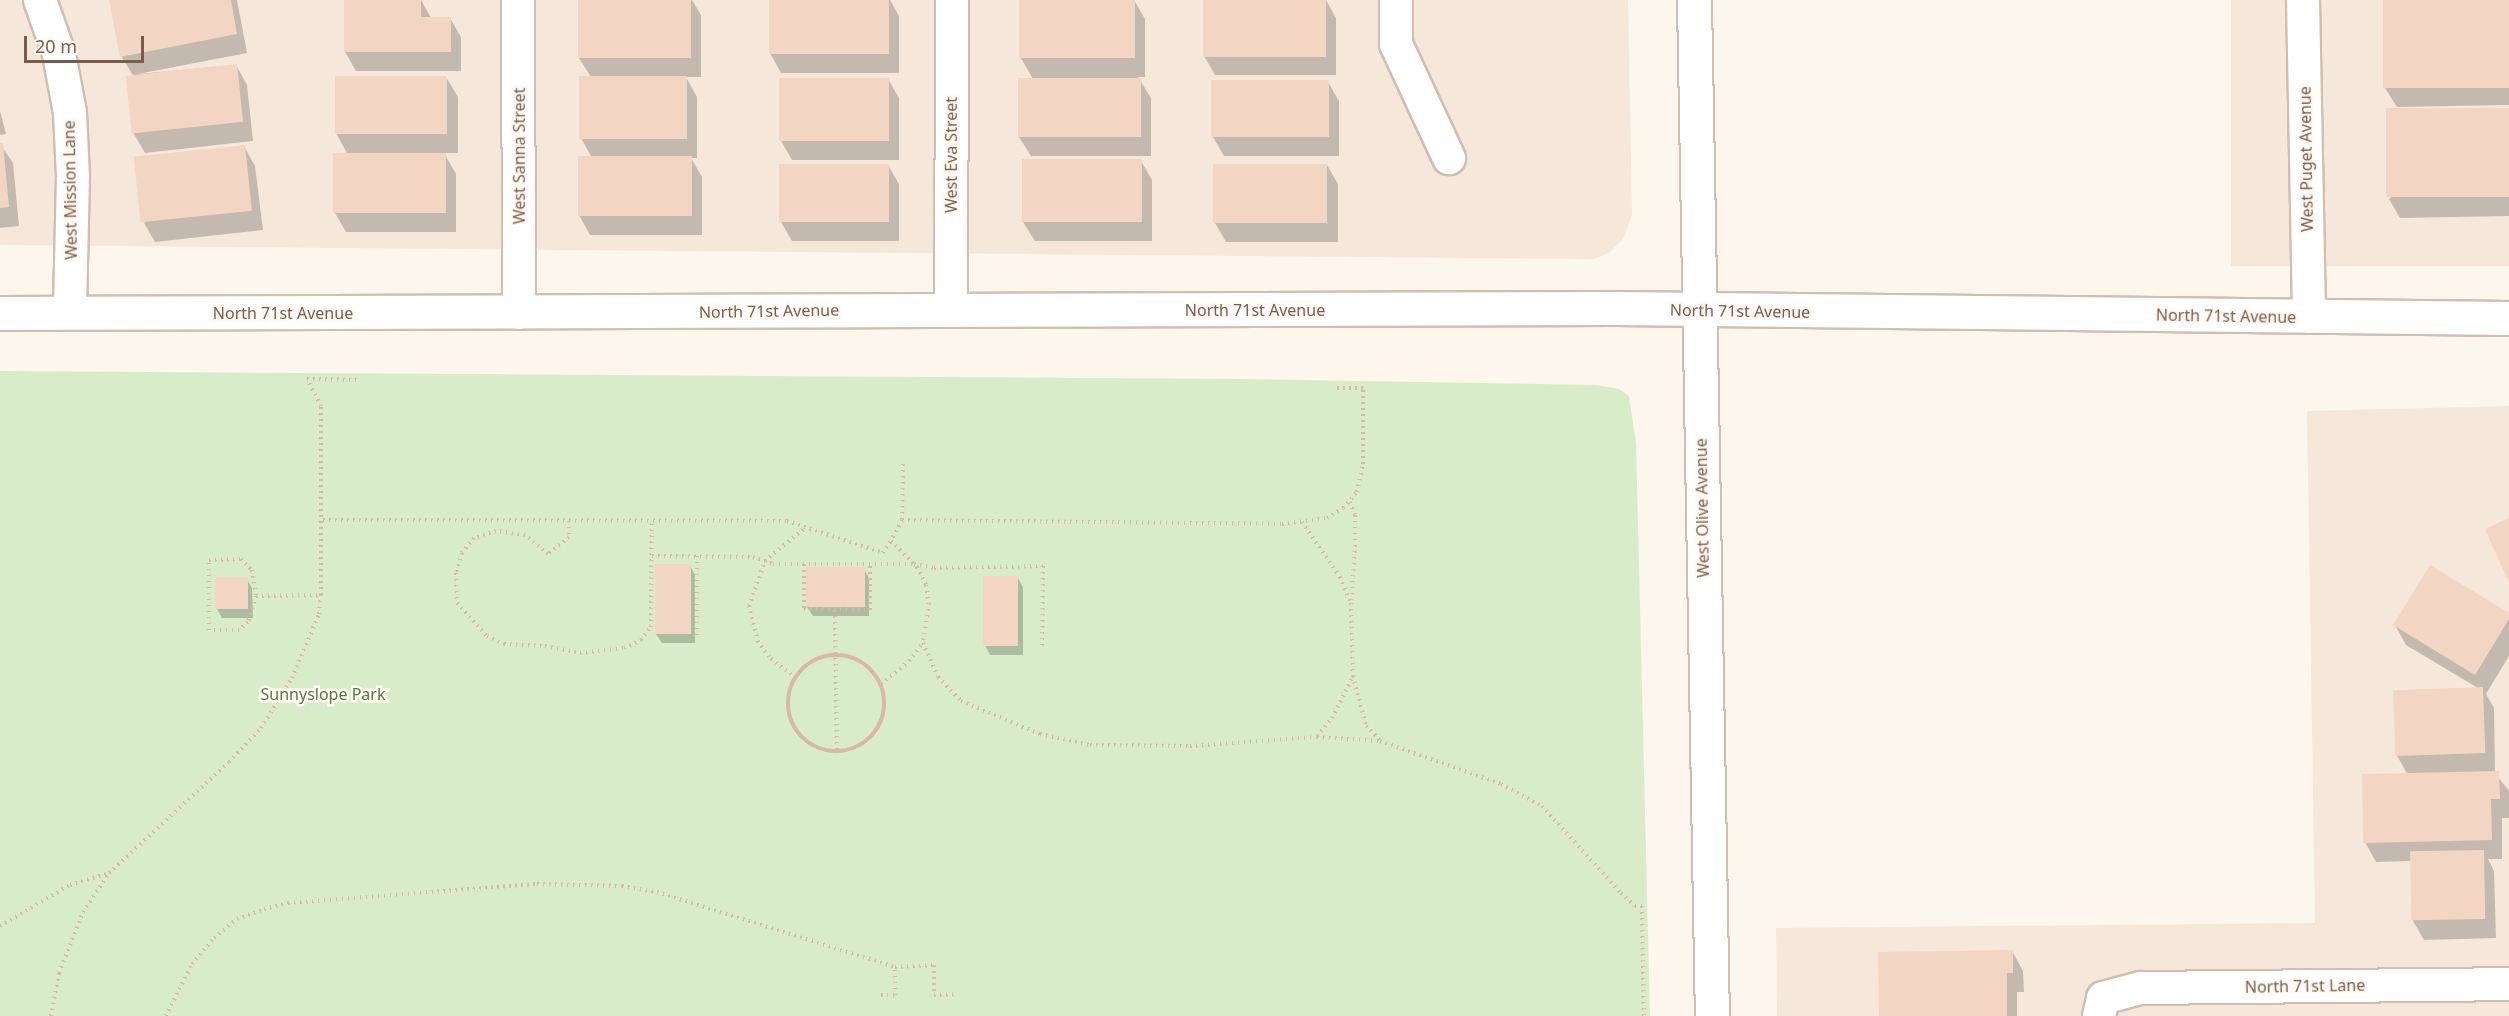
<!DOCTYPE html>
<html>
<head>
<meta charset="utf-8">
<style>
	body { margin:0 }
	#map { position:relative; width:2509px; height:1016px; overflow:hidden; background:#fdf6ec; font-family:"Noto Sans",sans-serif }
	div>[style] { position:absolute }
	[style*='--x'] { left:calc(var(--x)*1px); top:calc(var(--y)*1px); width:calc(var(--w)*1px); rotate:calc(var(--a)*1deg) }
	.residential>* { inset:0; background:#f5e8da; transform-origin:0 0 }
	.green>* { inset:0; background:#d8ecc9 }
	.shadow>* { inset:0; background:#0003 }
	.building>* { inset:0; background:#f3d5c3; transform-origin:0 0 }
	.path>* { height:4px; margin-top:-2px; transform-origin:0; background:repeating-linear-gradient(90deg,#d9b8a5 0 1.5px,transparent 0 6px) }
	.path>.ring { margin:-2px; padding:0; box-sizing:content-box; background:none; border:4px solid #d9b8a5; border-radius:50% }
	.roads { filter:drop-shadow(2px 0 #d1beb0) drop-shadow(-2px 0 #d1beb0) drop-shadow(0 2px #d1beb0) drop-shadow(0 -2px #d1beb0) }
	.street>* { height:32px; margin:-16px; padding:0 16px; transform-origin:16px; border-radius:16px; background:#fff }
	.secondary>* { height:33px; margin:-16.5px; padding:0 16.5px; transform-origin:16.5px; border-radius:16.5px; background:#fff }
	span { translate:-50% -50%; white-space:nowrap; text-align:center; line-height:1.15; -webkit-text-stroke:5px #fffaf3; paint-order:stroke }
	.street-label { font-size:16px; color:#7a5c4d }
	.park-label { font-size:16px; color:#537a41 }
	.scale { position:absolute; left:24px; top:36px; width:120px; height:27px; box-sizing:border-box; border:3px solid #7a5c4d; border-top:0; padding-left:8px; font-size:18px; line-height:21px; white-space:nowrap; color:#7a5c4d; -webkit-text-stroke:4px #fffaf3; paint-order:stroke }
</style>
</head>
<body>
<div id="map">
	<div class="residential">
		<div style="clip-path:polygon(0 0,1628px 0,1632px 215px,1623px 239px,1609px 253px,1593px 259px,0 245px)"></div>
		<div style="left:2231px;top:0;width:278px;height:266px"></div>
		<div style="clip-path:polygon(2509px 406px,2509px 1016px,1777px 1016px,1776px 928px,2315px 923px,2307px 411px)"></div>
	</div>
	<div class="green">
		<div style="clip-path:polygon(0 371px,1239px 379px,1597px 385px,1619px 389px,1629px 396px,1636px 443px,1650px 1016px,0 1016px)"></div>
	</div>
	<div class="shadow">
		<div style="clip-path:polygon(111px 0,237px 0,247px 53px,138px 74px,236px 65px,247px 85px,253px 141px,145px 153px,134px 134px,134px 77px,121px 56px)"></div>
		<div style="clip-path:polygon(345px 0,421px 0,431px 18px,450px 18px,461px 37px,461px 71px,356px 71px,345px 52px)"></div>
		<div style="clip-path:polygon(579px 0,692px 0,701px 15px,701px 77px,686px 77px,697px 97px,697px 158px,691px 158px,702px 177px,702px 235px,590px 235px,579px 215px,592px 158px,581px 138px,591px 77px,579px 58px)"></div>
		<div style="clip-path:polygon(770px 0,890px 0,899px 16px,899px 73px,781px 73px,770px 53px)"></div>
		<div style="clip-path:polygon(1021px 0,1134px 0,1145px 19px,1145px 77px,1138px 77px,1151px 98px,1151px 156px,1031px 156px,1019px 137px,1033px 79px,1021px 58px)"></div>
		<div style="clip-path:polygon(1204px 0,1326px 0,1336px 18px,1336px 75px,1215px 75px,1204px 56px)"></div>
		<div style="clip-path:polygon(2387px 0,2509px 0,2509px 105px,2397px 107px,2385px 88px)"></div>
		<div style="clip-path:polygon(446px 77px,458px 97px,458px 153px,444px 153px,456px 174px,456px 232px,346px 232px,335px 213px,348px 155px,336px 133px)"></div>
		<div style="clip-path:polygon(781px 79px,888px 79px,899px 98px,899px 160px,792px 160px,781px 141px)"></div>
		<div style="clip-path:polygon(1328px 82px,1339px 101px,1339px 156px,1224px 156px,1213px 137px)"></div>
		<div style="clip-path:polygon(2509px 109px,2509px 216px,2400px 218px,2389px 199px)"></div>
		<div style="clip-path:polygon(0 111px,6px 134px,0 135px)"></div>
		<div style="clip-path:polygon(0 144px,13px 163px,19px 226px,0 228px)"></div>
		<div style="clip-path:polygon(244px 146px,255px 166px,263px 230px,155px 242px,144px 223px)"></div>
		<div style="clip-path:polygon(1141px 161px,1152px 180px,1152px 241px,1035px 241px,1023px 222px)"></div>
		<div style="clip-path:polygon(888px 165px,899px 184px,899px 241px,792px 241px,781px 222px)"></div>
		<div style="clip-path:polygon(1327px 165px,1338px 184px,1338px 242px,1226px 242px,1215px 223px)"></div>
		<div style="clip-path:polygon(690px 566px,695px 575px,695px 643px,662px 643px,656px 634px)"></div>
		<div style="clip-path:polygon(864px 569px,869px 578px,869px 616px,813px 616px,807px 607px)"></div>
		<div style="clip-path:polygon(1017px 577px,1023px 587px,1023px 655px,990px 655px,985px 645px)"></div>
		<div style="clip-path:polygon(247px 579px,252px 588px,253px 618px,222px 618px,217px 609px)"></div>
		<div style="clip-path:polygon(2509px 615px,2509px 656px,2486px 694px,2494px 708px,2495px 773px,2509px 791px,2509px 818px,2502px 818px,2502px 859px,2488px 859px,2494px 871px,2496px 938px,2424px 940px,2413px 921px,2411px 861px,2376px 862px,2365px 842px,2408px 775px,2396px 754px,2478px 688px,2406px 645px,2395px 625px)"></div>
		<div style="clip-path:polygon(2012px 951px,2023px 971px,2024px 992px,2017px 992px,2017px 1016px,1880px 1016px)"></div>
	</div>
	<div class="building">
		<div style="clip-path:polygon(109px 0,231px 0,237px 34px,120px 57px)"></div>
		<div style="clip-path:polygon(344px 0,421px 0,421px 17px,451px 17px,451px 52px,344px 52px)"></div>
		<div style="left:578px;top:0;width:113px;height:58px"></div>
		<div style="left:769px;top:0;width:120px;height:54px"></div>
		<div style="left:1019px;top:0;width:116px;height:58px"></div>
		<div style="left:1203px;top:0;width:123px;height:57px"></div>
		<div style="left:2383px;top:0;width:126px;height:88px"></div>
		<div style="left:237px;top:64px;width:58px;height:112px;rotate:84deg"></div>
		<div style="left:335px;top:76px;width:112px;height:58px"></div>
		<div style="left:579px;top:76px;width:108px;height:63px"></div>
		<div style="left:779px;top:78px;width:110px;height:63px"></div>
		<div style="left:1018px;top:78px;width:123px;height:59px"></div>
		<div style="left:1211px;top:80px;width:118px;height:57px"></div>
		<div style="left:2509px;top:108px;width:89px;height:123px;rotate:90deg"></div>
		<div style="clip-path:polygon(0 143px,3px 143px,9px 207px,0 208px)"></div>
		<div style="left:245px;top:145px;width:66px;height:112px;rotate:84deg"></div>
		<div style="left:333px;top:153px;width:113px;height:60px"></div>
		<div style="left:578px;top:156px;width:114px;height:60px"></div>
		<div style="left:1022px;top:159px;width:120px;height:63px"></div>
		<div style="left:779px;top:164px;width:110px;height:58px"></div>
		<div style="left:1213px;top:164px;width:114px;height:59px"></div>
		<div style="clip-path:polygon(2509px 518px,2509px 583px,2485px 529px)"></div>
		<div style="left:655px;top:564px;width:36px;height:70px"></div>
		<div style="clip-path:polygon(2430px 565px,2509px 613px,2509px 619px,2475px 675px,2393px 625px)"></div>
		<div style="left:806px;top:567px;width:59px;height:40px"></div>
		<div style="left:983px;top:576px;width:35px;height:70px"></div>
		<div style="left:215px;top:577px;width:33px;height:32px"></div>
		<div style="left:2483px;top:687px;width:66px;height:90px;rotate:88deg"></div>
		<div style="clip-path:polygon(2499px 771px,2500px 799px,2491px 799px,2492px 840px,2363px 843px,2362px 774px)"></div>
		<div style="left:2484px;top:850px;width:69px;height:74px;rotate:89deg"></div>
		<div style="clip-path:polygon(2013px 950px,2013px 973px,2007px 973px,2007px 1016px,1879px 1016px,1878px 952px)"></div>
	</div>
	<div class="path">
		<div style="--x:903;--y:464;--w:56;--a:91"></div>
		<div style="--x:902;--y:520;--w:24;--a:118"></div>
		<div style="--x:891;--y:541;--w:37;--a:45"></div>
		<div style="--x:917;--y:567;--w:20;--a:63"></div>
		<div style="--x:926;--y:585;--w:18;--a:81"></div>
		<div style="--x:929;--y:603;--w:40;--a:98.5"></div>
		<div style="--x:923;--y:643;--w:37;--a:66"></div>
		<div style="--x:938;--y:677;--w:33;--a:46"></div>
		<div style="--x:961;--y:701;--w:86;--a:22.7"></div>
		<div style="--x:1040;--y:734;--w:51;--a:12.4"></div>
		<div style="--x:1090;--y:745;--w:100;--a:0.6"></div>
		<div style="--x:1190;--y:746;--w:127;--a:-4.1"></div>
		<div style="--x:1317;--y:737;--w:63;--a:3.6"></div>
		<div style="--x:1380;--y:741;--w:128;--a:19.6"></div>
		<div style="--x:1501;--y:784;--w:47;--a:28.2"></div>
		<div style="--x:1542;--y:806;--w:118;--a:47.8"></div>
		<div style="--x:1621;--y:893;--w:19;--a:43"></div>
		<div style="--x:1635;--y:906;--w:7;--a:0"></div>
		<div style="--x:1642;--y:906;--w:110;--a:89"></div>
		<div style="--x:1350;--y:502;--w:14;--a:69"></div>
		<div style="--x:1355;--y:515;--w:30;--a:90"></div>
		<div style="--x:1355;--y:545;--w:58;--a:93.9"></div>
		<div style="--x:1351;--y:603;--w:73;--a:88.4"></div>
		<div style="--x:1353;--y:676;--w:52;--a:75.4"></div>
		<div style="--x:1366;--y:726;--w:20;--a:45"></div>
		<div style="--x:323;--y:520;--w:464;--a:0.1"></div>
		<div style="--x:787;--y:521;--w:101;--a:18.4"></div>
		<div style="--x:883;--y:553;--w:14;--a:-56"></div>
		<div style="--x:902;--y:520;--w:380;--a:0.6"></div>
		<div style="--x:1282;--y:524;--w:45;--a:-7.6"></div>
		<div style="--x:1327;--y:518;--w:19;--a:-32"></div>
		<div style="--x:1343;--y:508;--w:21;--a:-49"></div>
		<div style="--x:1357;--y:492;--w:29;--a:-78"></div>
		<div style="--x:1363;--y:464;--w:76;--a:-90"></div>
		<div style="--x:1363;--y:388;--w:28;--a:180"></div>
		<div style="--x:569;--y:521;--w:16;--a:90"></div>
		<div style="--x:569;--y:537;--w:27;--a:141"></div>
		<div style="--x:548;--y:554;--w:30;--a:-140"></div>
		<div style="--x:525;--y:535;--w:29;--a:-172"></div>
		<div style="--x:496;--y:531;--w:23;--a:162"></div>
		<div style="--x:474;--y:538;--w:19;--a:129"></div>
		<div style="--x:462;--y:553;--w:21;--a:107"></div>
		<div style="--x:456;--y:573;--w:30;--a:88"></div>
		<div style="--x:457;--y:603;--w:45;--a:47.7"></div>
		<div style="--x:487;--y:636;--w:19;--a:25"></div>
		<div style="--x:504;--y:644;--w:41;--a:2.8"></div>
		<div style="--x:545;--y:646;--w:36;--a:11"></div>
		<div style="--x:580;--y:653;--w:44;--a:-6.5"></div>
		<div style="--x:624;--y:648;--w:19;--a:-25"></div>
		<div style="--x:641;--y:640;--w:16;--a:-52"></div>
		<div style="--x:651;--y:627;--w:107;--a:-89.5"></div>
		<div style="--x:1302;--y:522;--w:67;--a:55.4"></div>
		<div style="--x:1340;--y:577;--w:27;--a:68"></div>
		<div style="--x:652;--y:556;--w:101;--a:0.6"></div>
		<div style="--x:753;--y:557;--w:21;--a:19"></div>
		<div style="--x:773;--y:564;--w:141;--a:0"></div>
		<div style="--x:914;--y:564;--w:20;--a:11"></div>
		<div style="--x:934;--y:568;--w:109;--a:-1.1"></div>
		<div style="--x:1043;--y:566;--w:84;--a:90.7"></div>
		<div style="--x:697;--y:556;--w:79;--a:90"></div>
		<div style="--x:804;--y:564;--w:45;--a:90"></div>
		<div style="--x:804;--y:609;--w:66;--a:0.9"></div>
		<div style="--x:870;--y:610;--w:46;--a:-90"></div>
		<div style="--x:256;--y:596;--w:27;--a:107"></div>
		<div style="--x:248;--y:622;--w:12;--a:138"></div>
		<div style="--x:239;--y:630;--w:30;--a:180"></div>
		<div style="--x:209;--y:630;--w:70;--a:-90"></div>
		<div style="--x:209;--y:560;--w:32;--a:-2"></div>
		<div style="--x:241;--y:559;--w:16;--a:45"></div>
		<div style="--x:252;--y:570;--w:26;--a:81"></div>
		<div style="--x:256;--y:596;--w:65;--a:-0.9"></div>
		<div style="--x:835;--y:610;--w:142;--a:89.2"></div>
		<div class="ring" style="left:788px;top:655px;width:92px;height:92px"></div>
		<div style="--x:796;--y:678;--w:34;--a:-142"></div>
		<div style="--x:769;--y:657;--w:19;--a:-126"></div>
		<div style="--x:758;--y:642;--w:37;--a:-104"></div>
		<div style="--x:749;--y:606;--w:48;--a:-70.4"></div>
		<div style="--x:765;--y:561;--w:53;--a:-39.7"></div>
		<div style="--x:881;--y:684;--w:36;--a:-39"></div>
		<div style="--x:909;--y:661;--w:23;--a:-52"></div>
		<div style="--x:1317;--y:736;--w:23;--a:-50"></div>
		<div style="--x:1332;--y:718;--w:47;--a:-63.4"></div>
		<div style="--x:0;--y:926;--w:81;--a:-30.4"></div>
		<div style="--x:70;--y:885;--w:41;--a:-17.1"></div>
		<div style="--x:881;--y:995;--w:14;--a:0"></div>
		<div style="--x:895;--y:995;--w:28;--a:-90"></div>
		<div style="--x:51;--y:1016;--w:44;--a:-79.5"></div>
		<div style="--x:59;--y:973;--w:66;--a:-68.5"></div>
		<div style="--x:83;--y:912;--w:47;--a:-56.3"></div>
		<div style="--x:109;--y:873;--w:163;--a:-42.8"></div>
		<div style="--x:229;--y:762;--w:47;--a:-46.7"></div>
		<div style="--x:261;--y:728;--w:59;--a:-58.2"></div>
		<div style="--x:292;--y:678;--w:69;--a:-67.1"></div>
		<div style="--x:319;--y:614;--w:19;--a:-84"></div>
		<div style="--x:321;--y:595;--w:189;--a:-90"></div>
		<div style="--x:321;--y:406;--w:30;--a:-117"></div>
		<div style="--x:307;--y:379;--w:51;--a:1.1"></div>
		<div style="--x:166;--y:1016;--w:58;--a:-63.4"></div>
		<div style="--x:192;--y:964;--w:34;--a:-50"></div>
		<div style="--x:214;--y:938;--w:30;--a:-40"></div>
		<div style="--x:237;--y:919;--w:29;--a:-20"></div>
		<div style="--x:264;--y:909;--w:25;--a:-14"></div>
		<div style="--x:288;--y:903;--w:250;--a:-4.4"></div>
		<div style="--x:537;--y:884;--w:85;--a:1.3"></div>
		<div style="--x:622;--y:886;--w:36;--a:10"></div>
		<div style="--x:657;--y:892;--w:250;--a:17.5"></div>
		<div style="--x:895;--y:967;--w:39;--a:-3"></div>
		<div style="--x:934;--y:965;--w:30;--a:90"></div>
		<div style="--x:934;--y:995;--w:23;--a:-2"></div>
	</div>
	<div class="roads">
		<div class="street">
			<div style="--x:40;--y:0;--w:57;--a:70.6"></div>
			<div style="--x:59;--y:54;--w:60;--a:79.4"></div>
			<div style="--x:70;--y:113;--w:63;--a:87.3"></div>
			<div style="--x:73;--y:176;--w:137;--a:91.3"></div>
			<div style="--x:518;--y:0;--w:313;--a:89.8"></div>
			<div style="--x:1396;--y:0;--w:44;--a:90"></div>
			<div style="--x:1396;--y:44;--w:126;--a:65.1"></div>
			<div style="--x:2303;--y:0;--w:317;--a:88.9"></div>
			<div style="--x:951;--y:309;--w:309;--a:-89.8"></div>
			<div style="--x:2099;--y:1016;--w:18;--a:-77"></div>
			<div style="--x:2103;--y:998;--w:39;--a:-15"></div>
			<div style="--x:2141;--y:988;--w:368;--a:-0.6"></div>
		</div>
		<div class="secondary">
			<div style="--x:1694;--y:0;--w:1016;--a:88.99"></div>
			<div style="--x:0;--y:313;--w:1616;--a:-0.18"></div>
			<div style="--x:1616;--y:308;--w:893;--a:0.64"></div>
		</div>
	</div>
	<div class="street-label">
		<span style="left:951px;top:155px;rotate:-90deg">West Eva Street</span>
		<span style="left:519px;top:156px;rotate:-90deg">West Sanna Street</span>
		<span style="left:2306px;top:159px;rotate:-91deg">West Puget Avenue</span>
		<span style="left:70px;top:190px;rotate:-91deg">West Mission Lane</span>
		<span style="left:1255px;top:310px">North 71st Avenue</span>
		<span style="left:769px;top:311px;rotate:-1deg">North 71st Avenue</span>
		<span style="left:1740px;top:311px;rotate:1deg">North 71st Avenue</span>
		<span style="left:283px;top:313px">North 71st Avenue</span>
		<span style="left:2226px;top:316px;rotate:1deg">North 71st Avenue</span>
		<span style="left:1702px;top:508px;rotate:-91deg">West Olive Avenue</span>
		<span style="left:2305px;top:986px;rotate:-1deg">North 71st Lane</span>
	</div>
	<div class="park-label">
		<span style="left:323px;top:694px">Sunnyslope Park</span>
	</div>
	<div class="scale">20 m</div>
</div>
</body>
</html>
